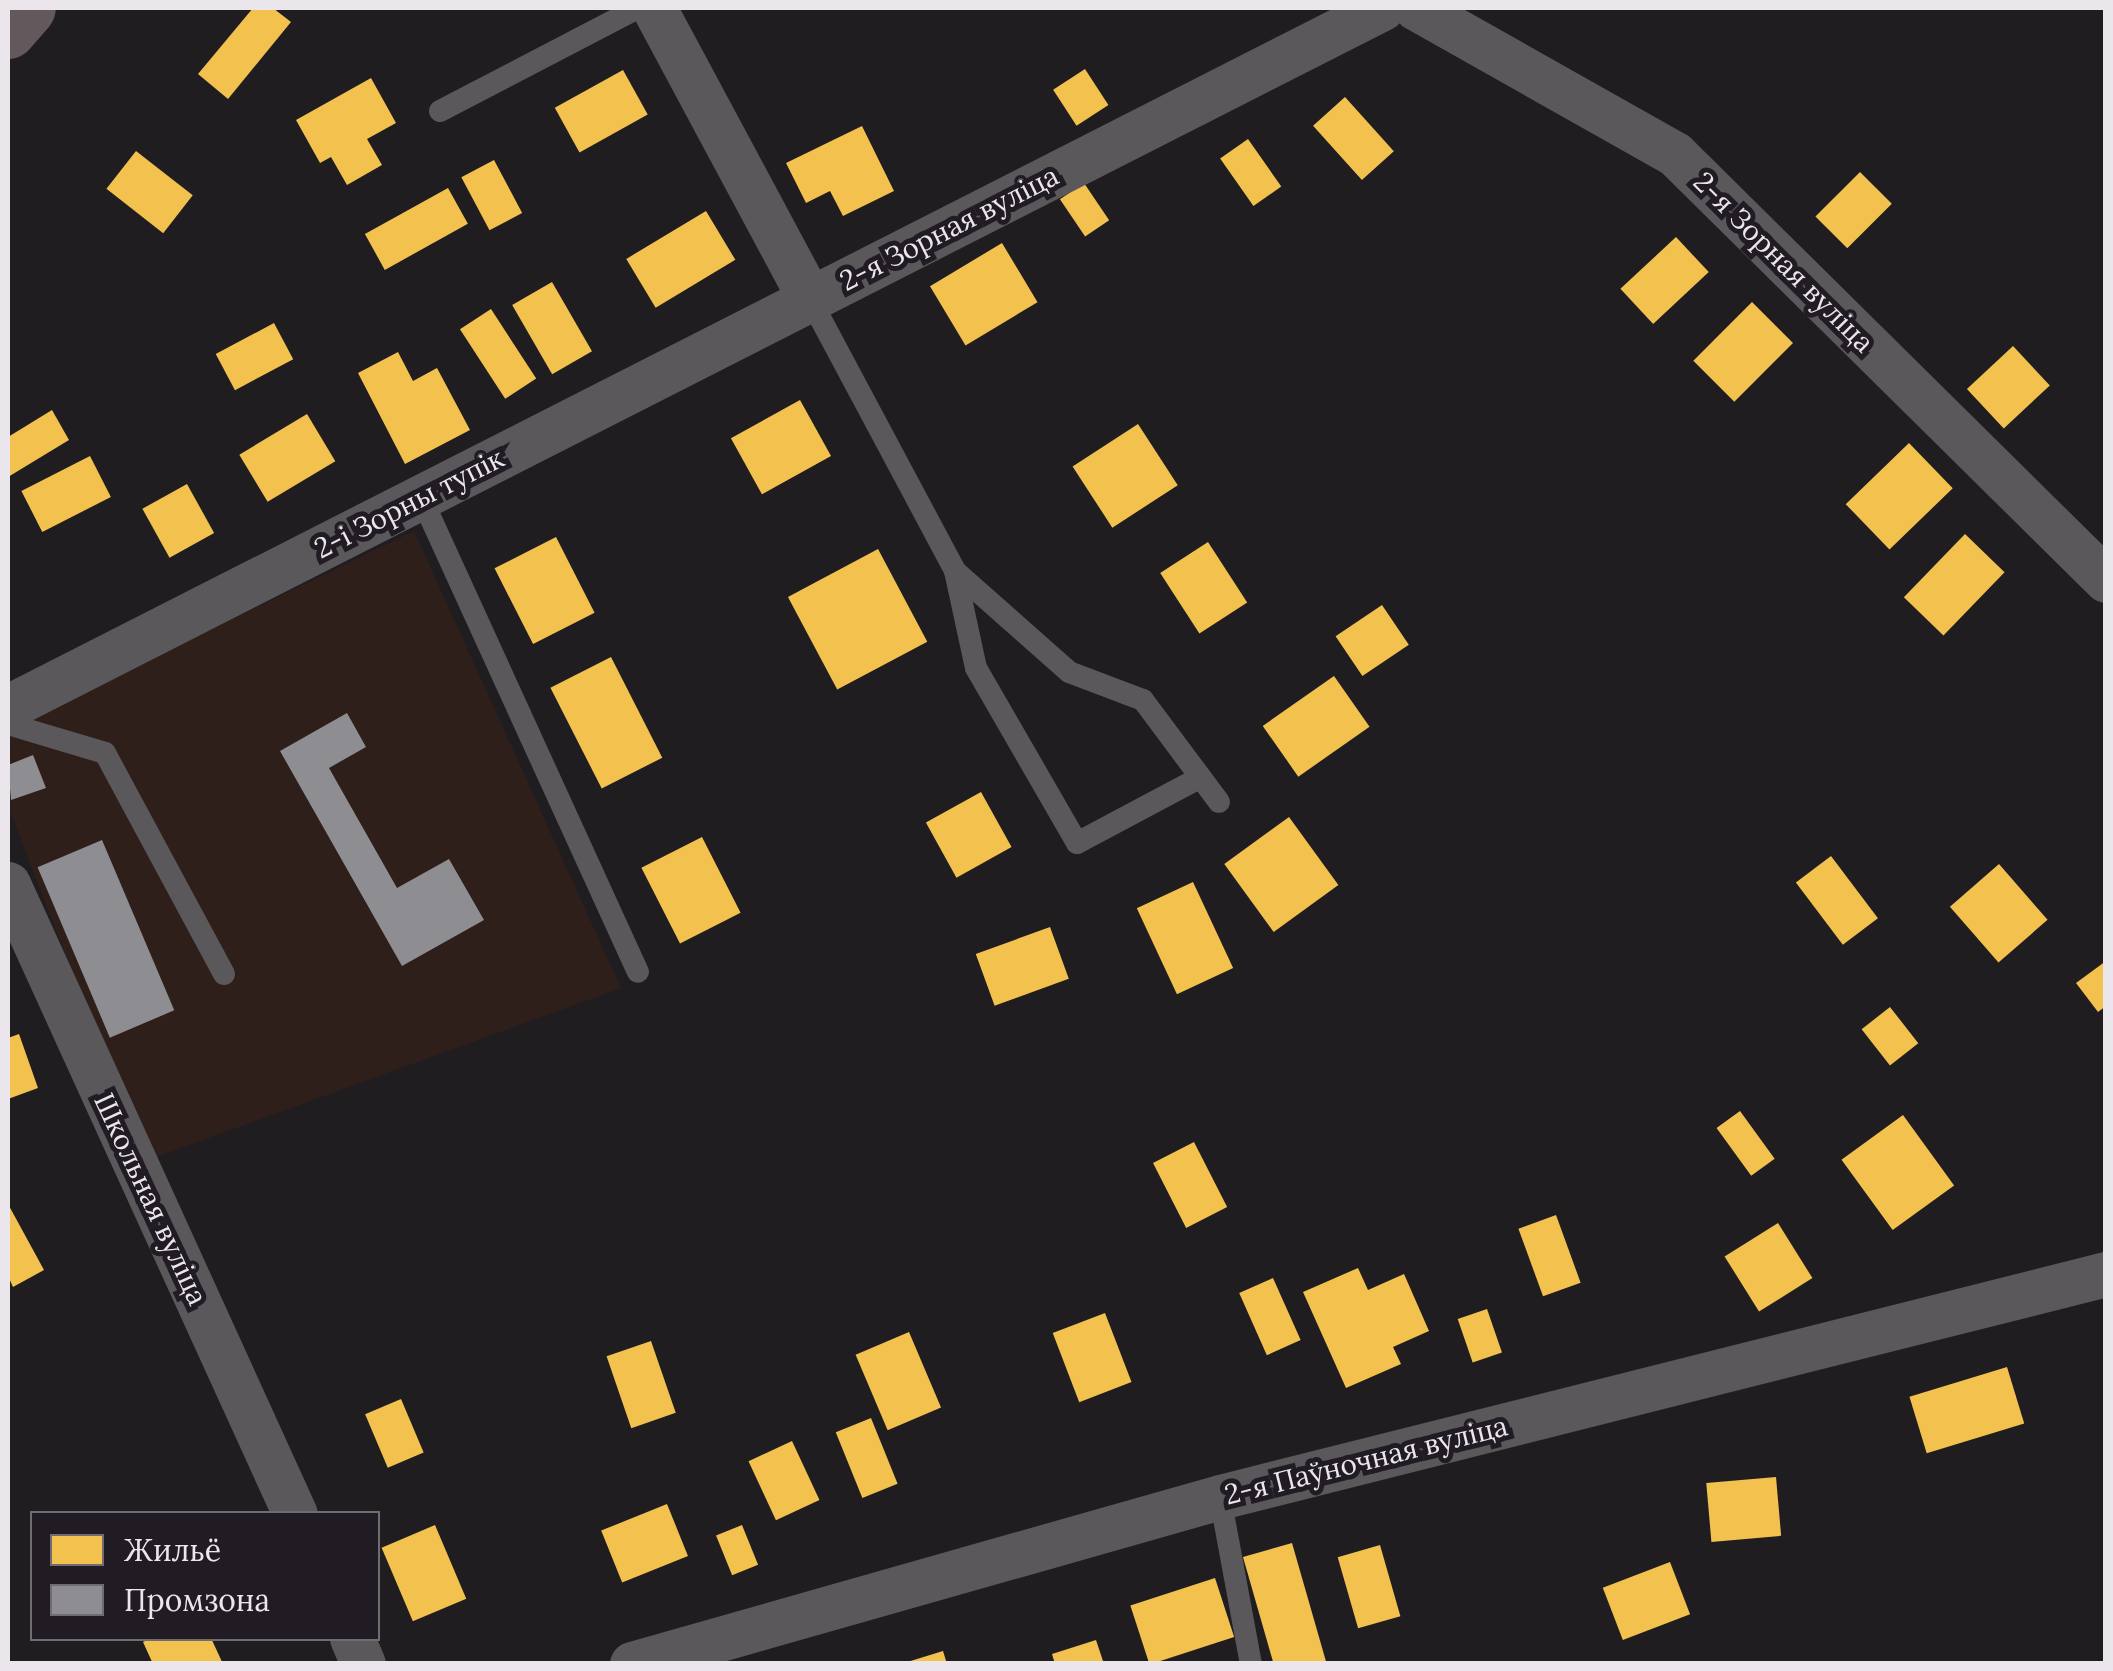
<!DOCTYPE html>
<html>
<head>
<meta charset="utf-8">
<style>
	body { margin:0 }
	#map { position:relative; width:2113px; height:1671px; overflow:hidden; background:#201d21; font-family:Lora,serif }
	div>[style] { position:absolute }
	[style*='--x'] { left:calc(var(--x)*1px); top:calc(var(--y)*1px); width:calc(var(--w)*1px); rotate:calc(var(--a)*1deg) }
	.industrial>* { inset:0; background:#2f1f1a }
	.homes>* { inset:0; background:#f2c14e; transform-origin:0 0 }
	.industry>* { inset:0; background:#8d8d92; transform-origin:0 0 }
	.lane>* { height:22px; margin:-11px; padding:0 11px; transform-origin:11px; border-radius:11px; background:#5a585b }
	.street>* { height:45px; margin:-22.5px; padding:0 22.5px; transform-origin:22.5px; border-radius:22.5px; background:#5a585b }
	.primary>* { height:55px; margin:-27.5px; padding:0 27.5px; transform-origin:27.5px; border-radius:27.5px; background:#63585c }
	span { translate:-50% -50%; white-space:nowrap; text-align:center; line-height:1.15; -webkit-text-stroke:10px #211b23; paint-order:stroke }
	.street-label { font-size:28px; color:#eae6eb }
	.frame { position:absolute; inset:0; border:10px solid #eae6eb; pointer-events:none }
	.legend { position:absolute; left:30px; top:1511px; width:350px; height:130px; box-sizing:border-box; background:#211b23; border:2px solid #716c73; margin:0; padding:12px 18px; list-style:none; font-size:30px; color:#eae6eb }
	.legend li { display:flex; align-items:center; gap:20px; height:50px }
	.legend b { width:50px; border:2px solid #716c73 }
</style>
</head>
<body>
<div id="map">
	<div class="industrial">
		<div style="clip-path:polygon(414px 531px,621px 988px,145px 1161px,8px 806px,8px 728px)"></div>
	</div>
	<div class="homes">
		<div style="clip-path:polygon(253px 8px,273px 8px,291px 22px,228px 99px,198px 74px)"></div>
		<div style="left:1085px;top:69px;width:43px;height:38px;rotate:57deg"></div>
		<div style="left:623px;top:70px;width:51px;height:78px;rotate:61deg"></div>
		<div style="clip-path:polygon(371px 78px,396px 123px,367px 139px,382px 165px,347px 185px,331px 157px,320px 163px,296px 120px)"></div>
		<div style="left:1345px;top:97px;width:73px;height:43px;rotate:48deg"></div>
		<div style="clip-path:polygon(862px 126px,894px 191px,843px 216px,830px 191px,806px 203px,786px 163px)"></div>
		<div style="left:1248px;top:139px;width:58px;height:34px;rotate:55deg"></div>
		<div style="left:136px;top:151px;width:72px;height:48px;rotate:38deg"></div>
		<div style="left:494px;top:160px;width:60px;height:37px;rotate:62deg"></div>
		<div style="left:1860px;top:172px;width:45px;height:63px;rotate:45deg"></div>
		<div style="left:1084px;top:183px;width:45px;height:29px;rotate:56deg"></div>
		<div style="left:448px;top:188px;width:41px;height:95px;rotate:61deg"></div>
		<div style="left:706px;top:211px;width:57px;height:93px;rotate:59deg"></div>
		<div style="left:1676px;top:237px;width:48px;height:76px;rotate:47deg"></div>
		<div style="left:1002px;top:243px;width:69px;height:84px;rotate:59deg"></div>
		<div style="left:552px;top:282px;width:80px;height:46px;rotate:60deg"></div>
		<div style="left:1752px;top:302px;width:58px;height:83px;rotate:45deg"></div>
		<div style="left:491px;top:309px;width:83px;height:37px;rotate:57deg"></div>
		<div style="left:274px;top:323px;width:41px;height:66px;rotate:62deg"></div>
		<div style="left:2013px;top:346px;width:54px;height:63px;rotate:47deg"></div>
		<div style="clip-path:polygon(398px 352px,413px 381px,437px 368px,470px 430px,405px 464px,358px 373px)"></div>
		<div style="left:800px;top:400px;width:64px;height:79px;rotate:61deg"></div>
		<div style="clip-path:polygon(52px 410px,69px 440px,8px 477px,8px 437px)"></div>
		<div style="left:307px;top:414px;width:55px;height:79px;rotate:59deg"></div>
		<div style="left:1138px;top:424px;width:73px;height:78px;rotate:57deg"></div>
		<div style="left:1909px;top:443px;width:63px;height:88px;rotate:46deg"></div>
		<div style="left:90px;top:456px;width:46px;height:77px;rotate:63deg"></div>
		<div style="left:187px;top:484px;width:56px;height:51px;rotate:61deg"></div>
		<div style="left:1965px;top:534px;width:55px;height:88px;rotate:44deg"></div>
		<div style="left:556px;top:537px;width:85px;height:69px;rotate:63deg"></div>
		<div style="left:1208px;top:542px;width:72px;height:57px;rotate:57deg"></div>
		<div style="left:878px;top:549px;width:105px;height:102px;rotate:62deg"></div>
		<div style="left:1382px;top:605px;width:48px;height:56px;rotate:56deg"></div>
		<div style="left:611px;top:657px;width:113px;height:68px;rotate:63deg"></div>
		<div style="left:1334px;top:676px;width:62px;height:87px;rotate:55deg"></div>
		<div style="left:981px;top:792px;width:63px;height:63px;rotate:61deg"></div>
		<div style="left:1289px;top:817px;width:84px;height:80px;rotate:54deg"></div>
		<div style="left:702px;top:837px;width:85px;height:68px;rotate:63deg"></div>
		<div style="left:1831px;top:856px;width:78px;height:44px;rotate:53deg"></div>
		<div style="left:1999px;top:864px;width:74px;height:65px;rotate:49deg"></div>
		<div style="left:1193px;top:882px;width:95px;height:62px;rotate:65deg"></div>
		<div style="left:1050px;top:927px;width:55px;height:79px;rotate:70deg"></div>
		<div style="clip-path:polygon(2106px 961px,2106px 1006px,2098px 1012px,2076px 983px)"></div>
		<div style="left:1890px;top:1007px;width:46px;height:36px;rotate:52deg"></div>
		<div style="clip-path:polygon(19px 1034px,38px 1088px,8px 1099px,8px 1038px)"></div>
		<div style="left:1740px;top:1111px;width:59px;height:29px;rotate:54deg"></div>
		<div style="left:1903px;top:1115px;width:87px;height:76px;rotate:54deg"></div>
		<div style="left:1194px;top:1142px;width:73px;height:46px;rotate:63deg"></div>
		<div style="clip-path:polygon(8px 1204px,44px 1270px,13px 1287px,8px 1276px)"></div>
		<div style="left:1556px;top:1215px;width:72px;height:40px;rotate:70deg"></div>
		<div style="left:1778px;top:1223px;width:65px;height:63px;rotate:58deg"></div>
		<div style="clip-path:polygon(1358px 1268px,1368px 1290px,1404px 1274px,1429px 1331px,1393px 1347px,1401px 1364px,1346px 1388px,1303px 1292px)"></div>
		<div style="left:1273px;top:1278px;width:68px;height:37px;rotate:66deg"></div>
		<div style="left:1487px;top:1309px;width:46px;height:31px;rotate:71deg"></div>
		<div style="left:1105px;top:1313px;width:74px;height:56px;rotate:69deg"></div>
		<div style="left:909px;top:1332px;width:82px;height:58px;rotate:67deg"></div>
		<div style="left:651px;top:1341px;width:76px;height:47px;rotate:71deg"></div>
		<div style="left:2007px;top:1367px;width:59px;height:102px;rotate:73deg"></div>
		<div style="left:401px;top:1399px;width:58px;height:39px;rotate:67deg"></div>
		<div style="left:871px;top:1418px;width:71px;height:38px;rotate:68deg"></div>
		<div style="left:792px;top:1441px;width:65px;height:48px;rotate:65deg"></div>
		<div style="left:1776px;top:1477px;width:59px;height:70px;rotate:85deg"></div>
		<div style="left:667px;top:1504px;width:56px;height:71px;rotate:68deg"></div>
		<div style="left:435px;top:1525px;width:80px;height:58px;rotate:67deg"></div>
		<div style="left:742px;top:1525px;width:43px;height:28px;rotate:68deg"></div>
		<div style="left:1292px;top:1543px;width:126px;height:51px;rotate:74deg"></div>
		<div style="left:1380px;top:1545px;width:74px;height:44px;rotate:74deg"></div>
		<div style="left:1670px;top:1562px;width:56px;height:72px;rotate:69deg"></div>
		<div style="left:1215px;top:1578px;width:62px;height:89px;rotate:72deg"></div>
		<div style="clip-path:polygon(151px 1638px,211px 1638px,223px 1664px,153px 1664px,143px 1642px)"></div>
		<div style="clip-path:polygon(1096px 1640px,1104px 1664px,1055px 1664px,1052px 1654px)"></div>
		<div style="clip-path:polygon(943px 1651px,947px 1664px,904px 1664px,904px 1663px)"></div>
	</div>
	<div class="industry">
		<div style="clip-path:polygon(347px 713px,366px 747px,329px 768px,397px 888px,449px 859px,484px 920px,402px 966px,280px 751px)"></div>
		<div style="clip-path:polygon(33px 755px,46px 788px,11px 800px,8px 765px)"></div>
		<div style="left:102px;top:840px;width:185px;height:70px;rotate:67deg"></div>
	</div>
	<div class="lane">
		<div style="--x:440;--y:111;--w:223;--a:-27.5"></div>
		<div style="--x:810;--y:299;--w:308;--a:61.9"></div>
		<div style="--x:955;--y:571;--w:152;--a:41.5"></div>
		<div style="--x:1069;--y:672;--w:79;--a:20.7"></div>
		<div style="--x:1143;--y:700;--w:127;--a:53.3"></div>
		<div style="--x:421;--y:497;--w:522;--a:65.45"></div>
		<div style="--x:955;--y:571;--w:99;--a:77.8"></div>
		<div style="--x:976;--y:668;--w:202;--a:60"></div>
		<div style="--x:1077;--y:843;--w:140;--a:-28"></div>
		<div style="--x:8;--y:724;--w:101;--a:16.6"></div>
		<div style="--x:105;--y:753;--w:251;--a:61.7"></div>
		<div style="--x:1220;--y:1497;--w:170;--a:79.5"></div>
	</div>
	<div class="street">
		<div style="--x:654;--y:8;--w:330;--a:61.8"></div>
		<div style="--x:1416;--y:8;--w:297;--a:29.4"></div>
		<div style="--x:1675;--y:154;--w:606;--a:44.67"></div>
		<div style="--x:8;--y:707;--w:1542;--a:-26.96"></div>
		<div style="--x:8;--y:884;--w:692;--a:65.51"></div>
		<div style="--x:352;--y:1638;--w:28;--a:67"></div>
		<div style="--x:632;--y:1664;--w:611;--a:-15.86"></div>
		<div style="--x:1220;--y:1497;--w:914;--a:-14.13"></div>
	</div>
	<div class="primary">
		<div style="--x:8;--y:31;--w:30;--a:-49"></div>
	</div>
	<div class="street-label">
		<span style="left:949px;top:228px;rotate:-27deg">2-я Зорная вуліца</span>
		<span style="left:1784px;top:262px;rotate:45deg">2-я Зорная вуліца</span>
		<span style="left:409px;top:503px;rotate:-27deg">2-і Зорны тупік</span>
		<span style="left:151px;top:1199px;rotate:65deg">Школьная вуліца</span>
		<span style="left:1366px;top:1460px;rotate:-14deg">2-я Паўночная вуліца</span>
	</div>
	<div class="frame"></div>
	<ul class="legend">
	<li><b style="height:28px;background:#f2c14e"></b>Жильё</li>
	<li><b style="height:28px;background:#8d8d92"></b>Промзона</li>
	</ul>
</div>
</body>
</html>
